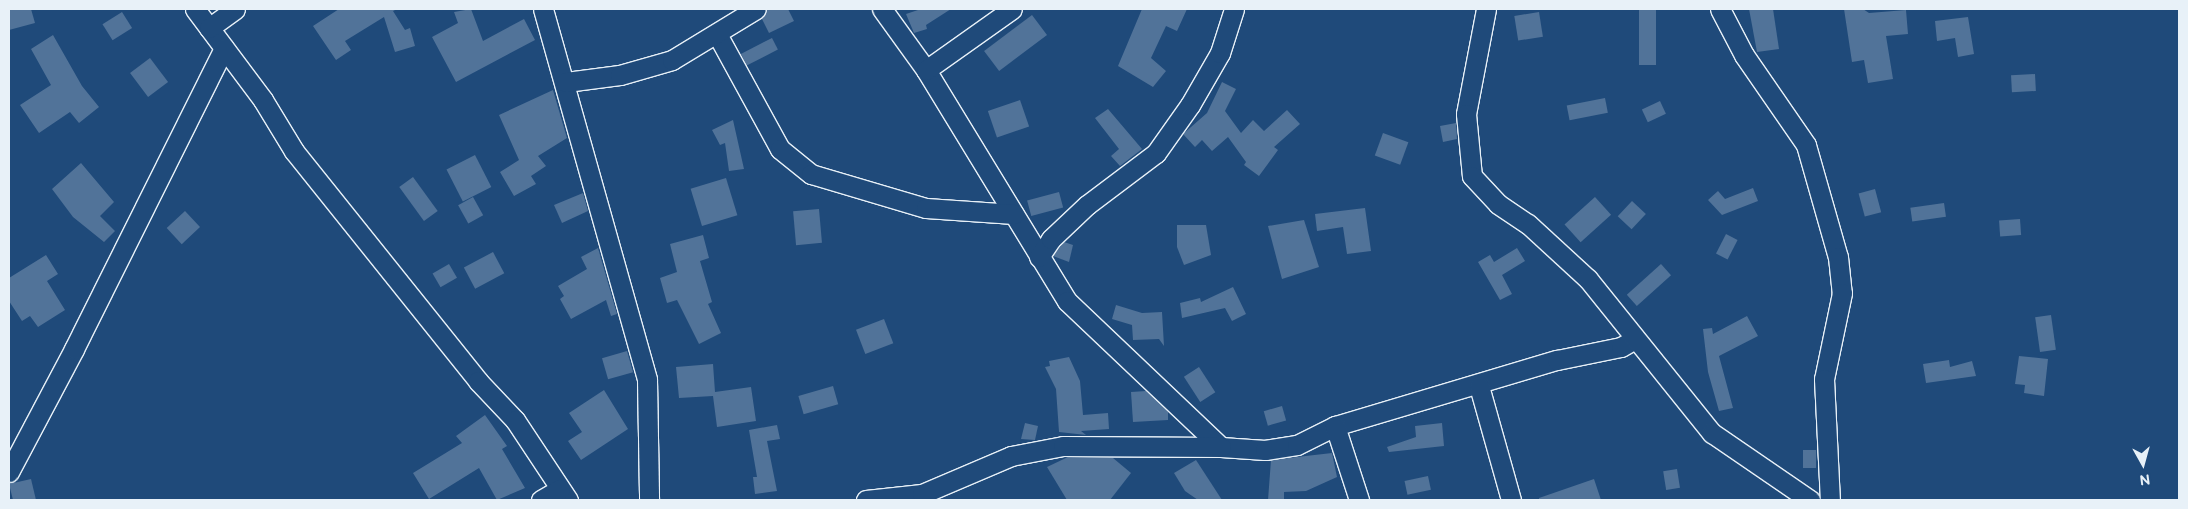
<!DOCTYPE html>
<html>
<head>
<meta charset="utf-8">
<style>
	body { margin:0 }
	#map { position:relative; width:2188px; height:509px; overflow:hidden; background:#1f4a7a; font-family:"Balsamiq Sans",sans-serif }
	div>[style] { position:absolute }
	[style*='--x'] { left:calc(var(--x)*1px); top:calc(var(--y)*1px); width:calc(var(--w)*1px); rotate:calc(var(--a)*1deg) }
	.building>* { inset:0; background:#517399; transform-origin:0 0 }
	.roads { filter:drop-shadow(1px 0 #e8f1f8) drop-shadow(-1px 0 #e8f1f8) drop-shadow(0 1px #e8f1f8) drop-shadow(0 -1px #e8f1f8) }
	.street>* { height:19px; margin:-9.5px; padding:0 9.5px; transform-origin:9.5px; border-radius:9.5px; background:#1f4a7a }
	span { translate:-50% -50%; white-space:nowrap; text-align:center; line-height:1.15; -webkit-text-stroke:4px #1f4a7a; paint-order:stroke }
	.frame { position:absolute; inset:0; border:10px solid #e8f1f8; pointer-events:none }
	.north { position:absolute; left:2118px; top:439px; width:50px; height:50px; -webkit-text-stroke:4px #1f4a7a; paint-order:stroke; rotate:173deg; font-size:14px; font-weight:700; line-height:20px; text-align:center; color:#e8f1f8 }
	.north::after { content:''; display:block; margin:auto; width:18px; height:22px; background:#e8f1f8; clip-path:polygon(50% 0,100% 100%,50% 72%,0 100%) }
</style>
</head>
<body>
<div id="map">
	<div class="building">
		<div style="clip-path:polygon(9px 9px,31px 9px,35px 23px,9px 30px)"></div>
		<div style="clip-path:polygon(339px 9px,397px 9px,393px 11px,405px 30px,410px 28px,415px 46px,395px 52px,384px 17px,345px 41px,351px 50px,336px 60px,313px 26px)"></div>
		<div style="clip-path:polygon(471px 9px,483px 41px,524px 19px,535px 40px,456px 82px,432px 37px,458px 23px,454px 12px)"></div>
		<div style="clip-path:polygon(767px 9px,788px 9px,794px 21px,769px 33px,762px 19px)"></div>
		<div style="clip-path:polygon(921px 9px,951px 9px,926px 25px,927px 29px,914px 33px,906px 14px)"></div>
		<div style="clip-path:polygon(1142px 9px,1187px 9px,1177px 31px,1166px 26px,1151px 58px,1166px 71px,1153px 87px,1118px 66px)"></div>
		<div style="left:1639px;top:9px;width:17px;height:56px"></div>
		<div style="clip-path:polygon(1749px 9px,1773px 9px,1779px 49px,1757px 52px)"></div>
		<div style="clip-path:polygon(1844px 9px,1863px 9px,1869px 13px,1906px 10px,1908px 34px,1886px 36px,1893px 79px,1868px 83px,1864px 60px,1852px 62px)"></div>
		<div style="left:122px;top:12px;width:19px;height:23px;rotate:58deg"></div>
		<div style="left:1539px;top:12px;width:25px;height:25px;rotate:81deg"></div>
		<div style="left:1032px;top:15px;width:25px;height:60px;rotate:53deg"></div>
		<div style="clip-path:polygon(1968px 17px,1974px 54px,1958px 57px,1955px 38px,1937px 41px,1935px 21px)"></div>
		<div style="clip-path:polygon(53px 35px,82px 86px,99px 107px,79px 123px,70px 112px,39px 133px,20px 105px,51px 85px,31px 49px)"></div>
		<div style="left:772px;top:38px;width:13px;height:35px;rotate:63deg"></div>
		<div style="left:150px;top:58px;width:30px;height:25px;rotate:53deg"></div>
		<div style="left:2035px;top:74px;width:17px;height:24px;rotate:87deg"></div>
		<div style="clip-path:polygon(1222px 82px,1236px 89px,1225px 111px,1241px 133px,1253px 120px,1264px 131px,1287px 110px,1300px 124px,1274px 147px,1278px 150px,1259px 176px,1244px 165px,1246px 162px,1228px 137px,1212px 151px,1202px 140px,1195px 147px,1183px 134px,1207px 113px)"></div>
		<div style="clip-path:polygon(553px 90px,567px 138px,538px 156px,546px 166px,531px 176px,536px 184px,514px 196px,500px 172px,519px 160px,499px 115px)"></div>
		<div style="left:1605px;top:98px;width:15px;height:39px;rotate:79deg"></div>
		<div style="left:1020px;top:100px;width:28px;height:34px;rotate:71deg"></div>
		<div style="left:1660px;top:101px;width:14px;height:20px;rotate:65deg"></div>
		<div style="clip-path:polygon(1108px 109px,1142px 149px,1120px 166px,1111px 156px,1119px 149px,1095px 118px)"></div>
		<div style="clip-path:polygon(733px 120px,744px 169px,729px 171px,725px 143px,720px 145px,712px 130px)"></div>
		<div style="clip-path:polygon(1456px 123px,1457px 139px,1443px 142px,1440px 126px)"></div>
		<div style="left:1383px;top:133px;width:27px;height:24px;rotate:20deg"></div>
		<div style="left:475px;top:155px;width:36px;height:32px;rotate:63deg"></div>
		<div style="clip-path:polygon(81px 163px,114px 202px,100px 216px,115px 231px,104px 242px,73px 217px,52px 189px)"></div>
		<div style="left:413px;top:177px;width:42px;height:17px;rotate:54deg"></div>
		<div style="left:726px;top:178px;width:39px;height:37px;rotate:73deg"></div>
		<div style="clip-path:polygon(1753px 188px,1758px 201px,1722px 215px,1708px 200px,1718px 191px,1725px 199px)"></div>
		<div style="left:1875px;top:189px;width:24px;height:17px;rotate:75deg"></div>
		<div style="left:1059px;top:192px;width:16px;height:33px;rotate:75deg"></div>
		<div style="clip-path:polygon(583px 193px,588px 211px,562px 223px,554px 205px)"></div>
		<div style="left:473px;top:197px;width:21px;height:17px;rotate:61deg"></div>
		<div style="left:1595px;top:197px;width:24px;height:41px;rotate:48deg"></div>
		<div style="left:1632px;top:201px;width:19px;height:21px;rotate:43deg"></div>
		<div style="left:1944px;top:203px;width:14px;height:34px;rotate:82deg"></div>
		<div style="clip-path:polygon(1365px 208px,1371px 251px,1347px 254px,1343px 227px,1317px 231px,1315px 214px)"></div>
		<div style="left:819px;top:209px;width:34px;height:26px;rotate:85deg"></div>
		<div style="left:185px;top:211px;width:22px;height:25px;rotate:47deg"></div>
		<div style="left:2020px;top:219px;width:16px;height:21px;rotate:86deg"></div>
		<div style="clip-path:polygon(1304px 220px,1319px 267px,1282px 279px,1268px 226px)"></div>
		<div style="clip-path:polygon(1177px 225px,1206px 225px,1211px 255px,1184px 265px,1177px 247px)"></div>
		<div style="left:1726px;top:234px;width:13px;height:22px;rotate:27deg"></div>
		<div style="clip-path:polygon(703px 235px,709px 258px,700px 261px,712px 302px,708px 304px,721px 333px,699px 344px,677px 300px,667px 303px,660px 278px,677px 272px,670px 244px)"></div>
		<div style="clip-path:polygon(1064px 242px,1073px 245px,1069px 262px,1053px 256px)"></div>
		<div style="clip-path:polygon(598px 248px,617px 314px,611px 316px,606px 300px,571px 319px,560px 299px,564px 296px,558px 286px,587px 269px,581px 257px)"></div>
		<div style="clip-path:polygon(1517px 248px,1525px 261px,1502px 275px,1512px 294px,1500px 300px,1478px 262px,1490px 255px,1494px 262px)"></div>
		<div style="left:493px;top:252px;width:24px;height:33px;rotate:62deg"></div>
		<div style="clip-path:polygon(46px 255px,58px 274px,47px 281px,65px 310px,38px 327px,30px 316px,22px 321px,9px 301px,9px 278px)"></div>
		<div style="left:449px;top:264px;width:16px;height:19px;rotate:60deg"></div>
		<div style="left:1661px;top:264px;width:15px;height:46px;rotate:48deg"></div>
		<div style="clip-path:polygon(1233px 287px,1246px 314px,1232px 321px,1225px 308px,1182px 318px,1180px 303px,1200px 298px,1201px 302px)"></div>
		<div style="clip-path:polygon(1116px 305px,1142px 313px,1162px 312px,1164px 346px,1159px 339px,1133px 340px,1132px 325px,1112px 319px)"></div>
		<div style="left:2051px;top:315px;width:35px;height:16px;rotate:82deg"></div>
		<div style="clip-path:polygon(1747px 316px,1758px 336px,1719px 356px,1733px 408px,1719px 411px,1708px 372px,1703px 329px,1712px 328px,1713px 334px)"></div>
		<div style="left:884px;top:319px;width:26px;height:30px;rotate:69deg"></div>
		<div style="left:627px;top:351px;width:22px;height:26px;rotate:74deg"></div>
		<div style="clip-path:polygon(2019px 356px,2048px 359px,2044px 396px,2024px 393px,2025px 385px,2015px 384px)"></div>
		<div style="clip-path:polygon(1069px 357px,1080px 381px,1083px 415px,1108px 413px,1109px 429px,1081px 431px,1086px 435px,1059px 432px,1056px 389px,1045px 367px,1050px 366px,1049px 361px)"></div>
		<div style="clip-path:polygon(1949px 360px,1950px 367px,1972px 361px,1976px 376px,1926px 383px,1923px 364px)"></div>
		<div style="clip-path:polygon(713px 364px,715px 392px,751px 387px,756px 421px,717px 427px,713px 396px,679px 398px,676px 367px)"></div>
		<div style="left:1199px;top:367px;width:30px;height:18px;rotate:57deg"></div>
		<div style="left:833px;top:386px;width:19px;height:36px;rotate:74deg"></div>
		<div style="clip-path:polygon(604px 390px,628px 429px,581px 460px,568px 441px,582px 432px,569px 413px)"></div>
		<div style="clip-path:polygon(1146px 391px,1168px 412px,1168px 420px,1133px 422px,1131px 392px)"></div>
		<div style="left:1282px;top:406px;width:15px;height:19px;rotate:74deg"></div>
		<div style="clip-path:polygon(485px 415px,507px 446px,502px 449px,525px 488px,497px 500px,479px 468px,429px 499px,413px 473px,462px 443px,456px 436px)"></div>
		<div style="clip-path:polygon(1025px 423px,1038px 426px,1035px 440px,1021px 439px)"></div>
		<div style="clip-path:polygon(1442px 423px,1444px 446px,1389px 452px,1387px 447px,1416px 437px,1415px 426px)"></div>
		<div style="clip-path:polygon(777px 425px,780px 439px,767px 441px,777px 491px,755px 494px,753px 477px,757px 477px,749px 430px)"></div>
		<div style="left:1803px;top:450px;width:13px;height:18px"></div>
		<div style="clip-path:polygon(1332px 453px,1337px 477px,1306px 491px,1284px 492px,1284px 500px,1268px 500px,1271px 460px)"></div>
		<div style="clip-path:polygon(1068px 457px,1113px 458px,1131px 473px,1110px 500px,1067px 500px,1047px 467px)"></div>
		<div style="clip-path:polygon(1196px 460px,1222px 500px,1198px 500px,1185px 491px,1174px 473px)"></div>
		<div style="left:1677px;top:469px;width:19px;height:14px;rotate:81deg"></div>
		<div style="left:1428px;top:476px;width:14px;height:24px;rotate:78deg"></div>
		<div style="clip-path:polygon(31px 479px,36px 500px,13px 500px,9px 484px)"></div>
		<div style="clip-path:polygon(1594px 479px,1601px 500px,1539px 500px,1539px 498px)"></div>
	</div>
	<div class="roads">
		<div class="street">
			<div style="--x:195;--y:9;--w:114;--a:53.2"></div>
			<div style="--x:263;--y:100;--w:60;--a:58.7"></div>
			<div style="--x:294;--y:151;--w:295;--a:51.3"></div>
			<div style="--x:478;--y:381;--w:54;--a:46.5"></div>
			<div style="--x:515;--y:420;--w:96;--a:56.5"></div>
			<div style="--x:543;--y:9;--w:385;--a:74.3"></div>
			<div style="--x:647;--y:380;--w:120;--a:89"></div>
			<div style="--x:882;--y:9;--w:75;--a:54.2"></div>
			<div style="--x:926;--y:70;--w:271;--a:58.6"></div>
			<div style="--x:1067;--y:301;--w:212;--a:43.5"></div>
			<div style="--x:1221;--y:447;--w:44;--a:3.9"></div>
			<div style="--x:1265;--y:450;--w:32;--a:-9"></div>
			<div style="--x:1297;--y:445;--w:42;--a:-26.6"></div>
			<div style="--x:1335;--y:426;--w:232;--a:-16.6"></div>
			<div style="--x:1557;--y:360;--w:65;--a:-11.5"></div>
			<div style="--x:1621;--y:347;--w:16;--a:-30"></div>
			<div style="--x:1486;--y:9;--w:107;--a:100.8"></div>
			<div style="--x:1466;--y:114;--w:62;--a:84.5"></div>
			<div style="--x:1472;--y:176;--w:38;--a:47"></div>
			<div style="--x:1498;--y:204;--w:36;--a:34"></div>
			<div style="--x:1528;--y:224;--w:81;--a:42.5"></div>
			<div style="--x:1588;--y:279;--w:198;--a:51.2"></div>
			<div style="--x:1712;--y:433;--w:119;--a:34.4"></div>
			<div style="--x:1720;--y:9;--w:52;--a:62.4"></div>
			<div style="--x:1744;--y:55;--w:109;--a:55.4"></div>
			<div style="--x:1806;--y:145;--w:116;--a:74.1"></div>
			<div style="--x:1838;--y:257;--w:36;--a:84"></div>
			<div style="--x:1842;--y:293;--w:88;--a:101.8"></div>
			<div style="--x:1824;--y:379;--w:121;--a:87.2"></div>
			<div style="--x:209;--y:28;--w:32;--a:-36"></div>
			<div style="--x:717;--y:34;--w:131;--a:61.3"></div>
			<div style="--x:780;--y:149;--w:40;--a:39"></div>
			<div style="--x:811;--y:174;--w:120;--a:16.5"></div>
			<div style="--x:926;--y:208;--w:88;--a:3.9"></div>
			<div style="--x:926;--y:70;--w:105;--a:-35.3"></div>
			<div style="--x:566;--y:82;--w:54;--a:-7.4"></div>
			<div style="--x:620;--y:75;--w:54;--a:-16.1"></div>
			<div style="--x:672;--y:60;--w:98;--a:-31.3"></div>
			<div style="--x:1039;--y:257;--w:22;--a:-56"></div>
			<div style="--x:1051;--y:239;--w:50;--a:-43.4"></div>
			<div style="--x:1087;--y:205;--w:86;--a:-37"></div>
			<div style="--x:1156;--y:153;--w:59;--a:-54.7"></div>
			<div style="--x:1190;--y:105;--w:60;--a:-60"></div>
			<div style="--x:1220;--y:53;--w:46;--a:-72.3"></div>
			<div style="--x:1479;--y:386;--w:118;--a:74.3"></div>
			<div style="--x:1335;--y:426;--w:78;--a:72"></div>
			<div style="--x:9;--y:472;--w:139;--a:-62.1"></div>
			<div style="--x:74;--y:349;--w:336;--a:-63.5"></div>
			<div style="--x:541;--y:500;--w:22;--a:-30"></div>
			<div style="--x:866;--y:500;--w:56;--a:-6.1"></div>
			<div style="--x:922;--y:494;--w:97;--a:-23.1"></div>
			<div style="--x:1011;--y:456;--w:53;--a:-10.9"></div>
			<div style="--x:1063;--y:446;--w:158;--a:0.4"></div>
		</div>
	</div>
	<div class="frame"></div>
	<div class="north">N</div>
</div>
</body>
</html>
